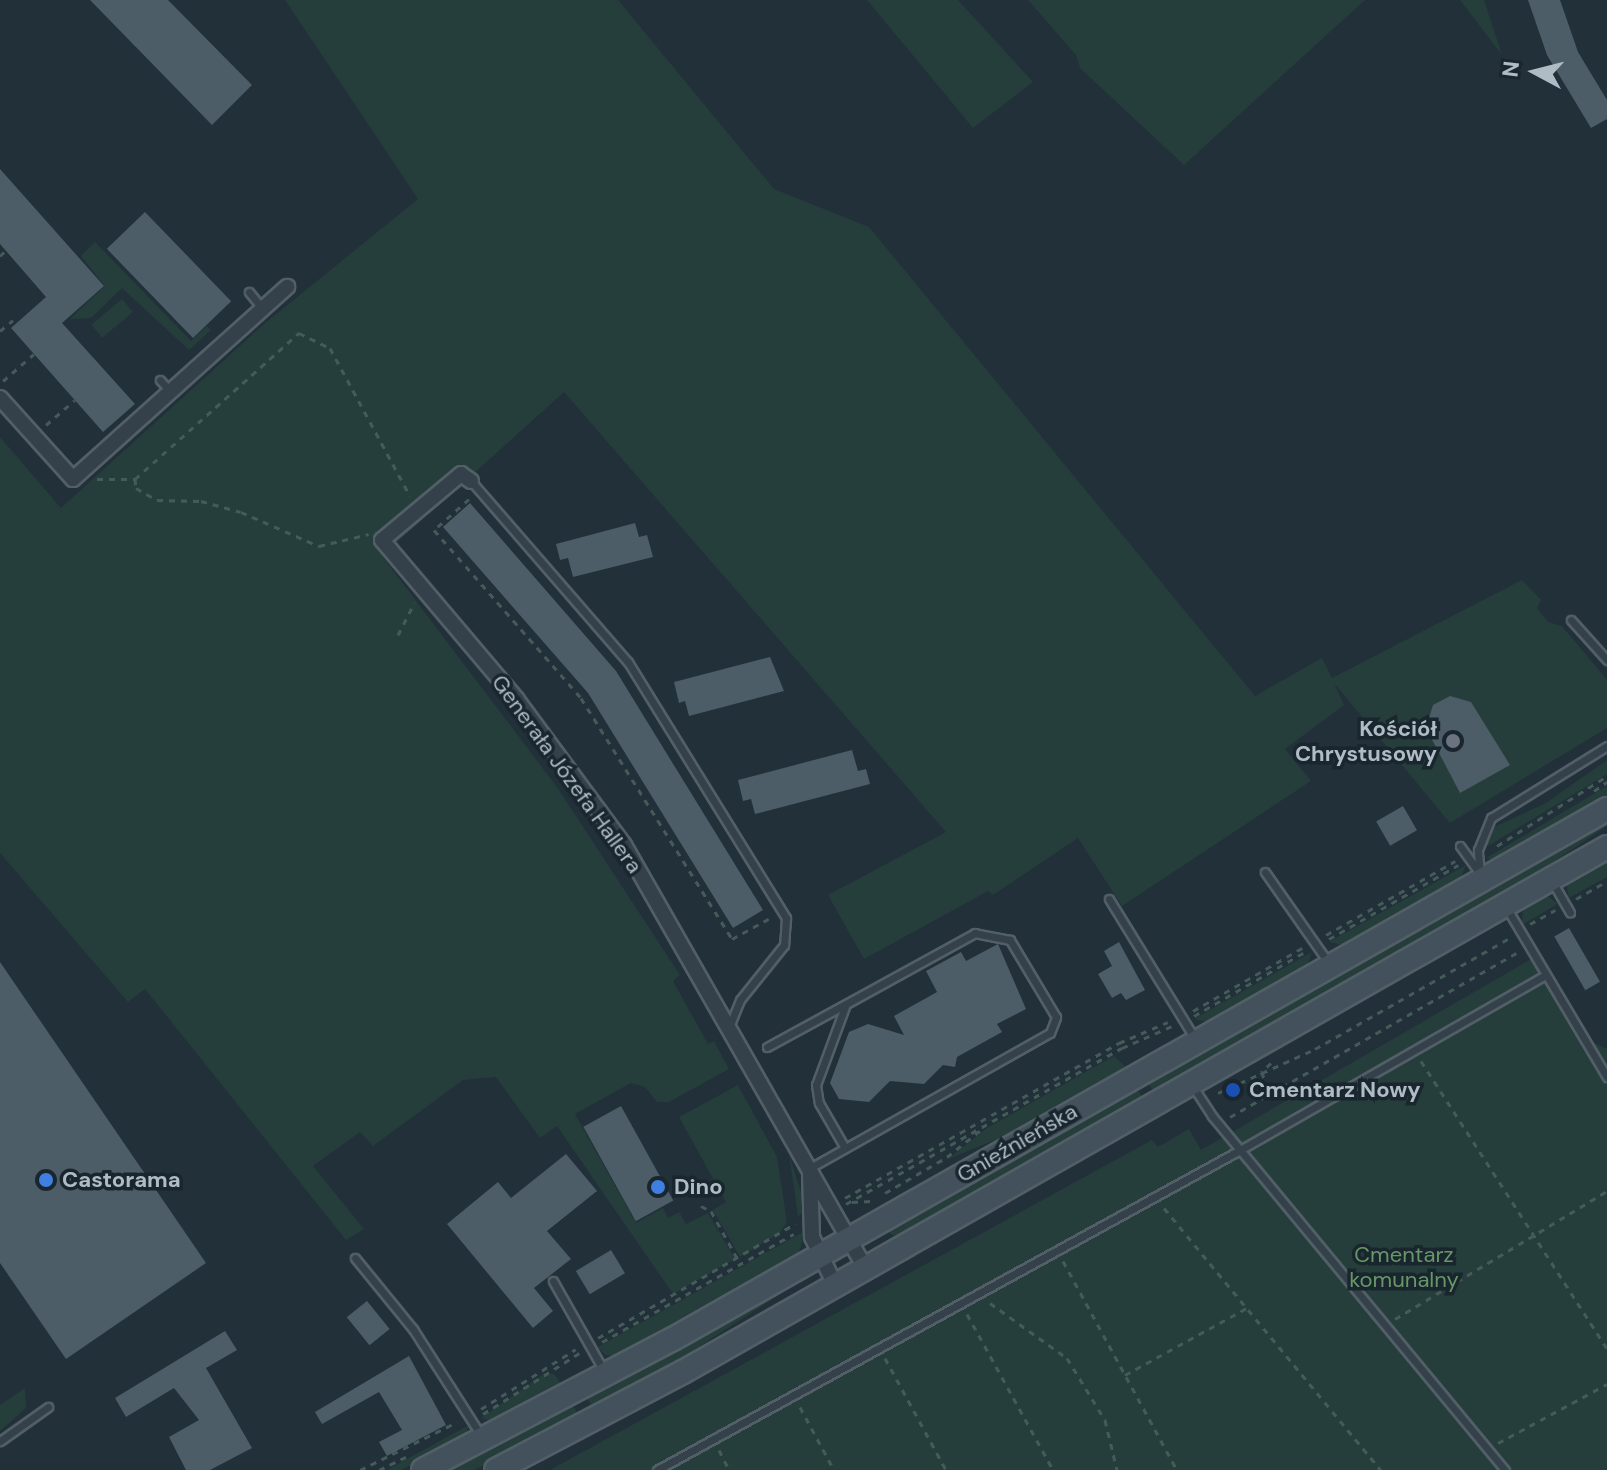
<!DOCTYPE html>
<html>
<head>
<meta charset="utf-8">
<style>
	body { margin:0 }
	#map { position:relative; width:1607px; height:1470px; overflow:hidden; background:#213039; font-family:"DM Sans",sans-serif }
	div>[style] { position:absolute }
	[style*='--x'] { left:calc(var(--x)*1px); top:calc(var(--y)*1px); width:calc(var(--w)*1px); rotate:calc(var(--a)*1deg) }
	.green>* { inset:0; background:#263e3b; transform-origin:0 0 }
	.building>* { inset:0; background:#4c5d68; transform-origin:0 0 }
	.path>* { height:3px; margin-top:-1.5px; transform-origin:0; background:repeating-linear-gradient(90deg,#455b59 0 6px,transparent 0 12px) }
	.roads { filter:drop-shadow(2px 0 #525f67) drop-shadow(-2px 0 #525f67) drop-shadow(0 2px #525f67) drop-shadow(0 -2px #525f67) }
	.service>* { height:7px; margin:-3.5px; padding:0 3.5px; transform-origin:3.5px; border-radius:3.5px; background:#35414a }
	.minor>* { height:14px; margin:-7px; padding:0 7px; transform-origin:7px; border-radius:7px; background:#35414a }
	.secondary>* { height:22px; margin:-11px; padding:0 11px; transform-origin:11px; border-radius:11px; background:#43515d }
	.dots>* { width:22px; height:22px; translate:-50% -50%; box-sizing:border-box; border:4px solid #1a262e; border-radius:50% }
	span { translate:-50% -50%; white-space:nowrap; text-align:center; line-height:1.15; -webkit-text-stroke:7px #1a262e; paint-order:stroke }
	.poi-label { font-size:22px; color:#afbcc6; font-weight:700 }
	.right { translate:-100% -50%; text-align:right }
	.left { translate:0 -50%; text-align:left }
	.street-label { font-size:22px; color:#afbcc6 }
	.park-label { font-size:22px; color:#679769 }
	.north { position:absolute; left:1495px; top:32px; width:80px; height:80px; -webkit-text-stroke:6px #1a262e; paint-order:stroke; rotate:277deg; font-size:22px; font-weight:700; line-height:32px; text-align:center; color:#afbcc6 }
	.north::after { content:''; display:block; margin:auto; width:28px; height:36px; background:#afbcc6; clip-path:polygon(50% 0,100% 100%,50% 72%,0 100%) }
</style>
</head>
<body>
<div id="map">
	<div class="green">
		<div style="clip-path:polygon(285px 0,618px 0,774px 189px,869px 227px,1255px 696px,1322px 658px,1332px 678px,1522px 580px,1541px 600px,1537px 608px,1548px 622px,1562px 626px,1607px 680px,1607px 728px,1450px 823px,1334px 683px,1344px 705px,1285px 749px,1311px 781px,1122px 906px,1078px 838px,993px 895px,988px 891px,864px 959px,828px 895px,946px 832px,564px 392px,382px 556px,557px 787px,680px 975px,673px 981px,708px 1044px,714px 1041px,729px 1069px,669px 1102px,657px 1102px,645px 1087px,631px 1083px,575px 1114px,636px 1223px,663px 1208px,668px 1218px,679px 1212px,686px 1224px,708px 1213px,735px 1259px,673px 1294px,557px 1126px,540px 1138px,496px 1077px,463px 1080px,373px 1146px,360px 1132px,313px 1166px,364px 1229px,346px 1240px,145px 989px,128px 1002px,0 853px,0 437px,61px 508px,264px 324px,418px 199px)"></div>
		<div style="clip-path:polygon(867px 0,958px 0,1033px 82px,973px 128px)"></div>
		<div style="clip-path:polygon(1028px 0,1365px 0,1184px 165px,1080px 68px,1076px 55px)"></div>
		<div style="clip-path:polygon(1460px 0,1484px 0,1502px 55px)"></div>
		<div style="clip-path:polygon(95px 242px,191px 341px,207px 326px,211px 330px,189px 350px,122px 288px,91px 318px,70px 319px,105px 286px,81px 256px)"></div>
		<div style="left:122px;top:299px;width:17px;height:40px;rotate:50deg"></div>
		<div style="clip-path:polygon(1607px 760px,1607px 774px,1483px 849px,1490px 829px,1546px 803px)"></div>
		<div style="clip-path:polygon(1607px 786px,1607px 796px,1493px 860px,1486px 858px)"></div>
		<div style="clip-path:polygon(1607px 820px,1607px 826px,1514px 888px,1154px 1093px,1147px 1081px)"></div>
		<div style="clip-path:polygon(1607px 859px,1607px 877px,1569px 898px,1566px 882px)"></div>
		<div style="clip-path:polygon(1466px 865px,1461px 878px,1344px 945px,1329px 942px)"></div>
		<div style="clip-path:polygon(1545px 894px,1558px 904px,1522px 925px,1523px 906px)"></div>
		<div style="clip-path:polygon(1312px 952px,1307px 966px,1208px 1022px,1194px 1019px)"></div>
		<div style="clip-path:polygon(1540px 954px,1594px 1043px,1607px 1049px,1607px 1470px,550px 1470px,1152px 1140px,1158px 1147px,1189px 1129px,1201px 1150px)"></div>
		<div style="clip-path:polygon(1114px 1056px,1127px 1068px,1017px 1131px,948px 1159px,987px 1128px)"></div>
		<div style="clip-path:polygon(738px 1085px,777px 1157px,787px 1222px,779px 1234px,740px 1257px,713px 1210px,726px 1202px,679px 1117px)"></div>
		<div style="clip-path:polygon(1136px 1087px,1143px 1099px,900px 1237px,890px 1234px,889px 1229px)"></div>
		<div style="clip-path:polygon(789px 1154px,804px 1202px,804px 1212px,798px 1216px)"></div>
		<div style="clip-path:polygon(805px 1231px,798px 1256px,619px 1357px,605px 1355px,598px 1347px)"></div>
		<div style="clip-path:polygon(811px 1274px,657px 1374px,593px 1408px,586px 1396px)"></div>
		<div style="clip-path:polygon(545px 1373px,554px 1374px,563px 1386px,494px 1422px,481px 1418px)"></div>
		<div style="clip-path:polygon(25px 1388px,26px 1408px,0 1431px,0 1405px)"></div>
		<div style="clip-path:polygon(572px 1404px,579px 1416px,474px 1470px,444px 1470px)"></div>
		<div style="clip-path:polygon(469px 1425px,465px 1437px,401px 1470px,387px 1470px)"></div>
	</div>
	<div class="building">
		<div style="clip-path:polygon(90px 0,168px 0,252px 85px,212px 125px)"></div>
		<div style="clip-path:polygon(1528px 0,1560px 0,1578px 52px,1607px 100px,1607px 119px,1591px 128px,1547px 55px)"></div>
		<div style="clip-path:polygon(0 169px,104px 286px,62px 323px,135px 404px,103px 432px,11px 328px,46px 297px,0 244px)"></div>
		<div style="left:145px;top:212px;width:124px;height:53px;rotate:46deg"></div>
		<div style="clip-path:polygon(470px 503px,616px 671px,763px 910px,733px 928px,588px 693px,443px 527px)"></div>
		<div style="clip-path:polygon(635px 523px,639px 537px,647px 535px,653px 557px,573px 577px,568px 558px,560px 560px,556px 544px)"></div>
		<div style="clip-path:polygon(770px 657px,784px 691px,689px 716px,685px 701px,679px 703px,674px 682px)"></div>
		<div style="clip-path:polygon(1450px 696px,1471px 702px,1510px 765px,1460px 793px,1426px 728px,1433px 705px)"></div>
		<div style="clip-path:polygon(852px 750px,858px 771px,866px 769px,870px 784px,755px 814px,751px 799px,743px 801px,738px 780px)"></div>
		<div style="left:1403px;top:806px;width:28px;height:31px;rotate:60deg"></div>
		<div style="left:1569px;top:928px;width:62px;height:17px;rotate:60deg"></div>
		<div style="clip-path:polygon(1119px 942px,1145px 990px,1126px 1000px,1121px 993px,1112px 998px,1098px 974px,1112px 966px,1104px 951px)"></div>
		<div style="clip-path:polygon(998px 944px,1026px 1009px,997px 1024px,1002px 1032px,957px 1057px,955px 1067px,943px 1065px,924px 1084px,890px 1081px,869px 1102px,839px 1099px,830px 1083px,849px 1032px,868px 1024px,904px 1035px,894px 1016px,937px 992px,926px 971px,961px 952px,966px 961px)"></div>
		<div style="clip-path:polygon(0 962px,206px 1263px,66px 1359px,0 1263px)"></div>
		<div style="left:621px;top:1106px;width:108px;height:43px;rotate:61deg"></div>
		<div style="clip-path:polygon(566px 1154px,597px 1191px,547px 1231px,571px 1259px,534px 1288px,553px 1311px,533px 1328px,447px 1224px,498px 1182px,511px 1198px)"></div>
		<div style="left:611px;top:1250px;width:27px;height:41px;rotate:59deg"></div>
		<div style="left:367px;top:1301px;width:36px;height:26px;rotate:51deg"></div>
		<div style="clip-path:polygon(225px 1331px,237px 1350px,206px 1368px,252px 1448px,210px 1470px,186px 1470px,169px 1437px,199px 1420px,174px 1388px,126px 1417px,115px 1398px)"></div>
		<div style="clip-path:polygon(409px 1356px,446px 1425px,387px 1456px,379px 1442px,402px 1430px,379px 1392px,322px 1424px,315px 1412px)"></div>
	</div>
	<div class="path">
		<div style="--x:0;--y:256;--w:8;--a:-45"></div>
		<div style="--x:0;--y:331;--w:17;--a:-40"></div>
		<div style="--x:3;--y:381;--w:41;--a:-41.1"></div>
		<div style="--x:46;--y:425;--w:38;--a:-41"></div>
		<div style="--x:97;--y:479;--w:38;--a:0"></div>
		<div style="--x:135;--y:479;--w:220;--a:-41.7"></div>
		<div style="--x:299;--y:333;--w:34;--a:26"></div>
		<div style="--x:330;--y:348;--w:168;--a:61.6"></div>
		<div style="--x:135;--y:479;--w:9;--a:84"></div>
		<div style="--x:136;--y:488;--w:24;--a:30"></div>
		<div style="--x:157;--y:500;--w:44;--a:1.3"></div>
		<div style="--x:201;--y:501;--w:41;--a:15.4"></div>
		<div style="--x:241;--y:512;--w:85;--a:23.6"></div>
		<div style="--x:319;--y:546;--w:51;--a:-13.5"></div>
		<div style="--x:469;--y:499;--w:47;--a:138.5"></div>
		<div style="--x:434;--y:530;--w:223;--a:48.8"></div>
		<div style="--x:581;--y:698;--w:284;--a:57.9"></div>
		<div style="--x:732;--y:939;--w:46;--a:-28.8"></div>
		<div style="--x:398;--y:635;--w:36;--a:-63"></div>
		<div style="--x:1594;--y:791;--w:16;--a:-35"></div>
		<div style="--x:1497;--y:846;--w:130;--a:-32.5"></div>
		<div style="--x:1576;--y:899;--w:36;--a:-30"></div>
		<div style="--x:1530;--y:924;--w:29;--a:-29"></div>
		<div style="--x:1326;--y:935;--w:149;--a:-29.8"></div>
		<div style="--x:1329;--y:939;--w:149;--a:-29.8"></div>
		<div style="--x:1193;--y:1011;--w:128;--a:-30"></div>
		<div style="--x:1194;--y:1016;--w:128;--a:-30"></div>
		<div style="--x:1421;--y:1061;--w:343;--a:57.1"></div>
		<div style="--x:1271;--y:1063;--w:13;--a:138"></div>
		<div style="--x:1261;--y:1072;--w:23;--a:61"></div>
		<div style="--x:1218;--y:1093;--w:107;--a:-24.4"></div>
		<div style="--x:1315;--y:1049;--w:226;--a:-29.7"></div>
		<div style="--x:1230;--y:1117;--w:332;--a:-29.8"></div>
		<div style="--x:885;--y:1193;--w:72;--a:-30.1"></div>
		<div style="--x:947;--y:1157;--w:45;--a:-38.7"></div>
		<div style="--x:845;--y:1198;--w:315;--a:-29.5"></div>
		<div style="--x:1119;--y:1043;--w:53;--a:-23.2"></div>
		<div style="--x:852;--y:1202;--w:20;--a:-3"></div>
		<div style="--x:846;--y:1204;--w:317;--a:-29.5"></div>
		<div style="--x:1122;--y:1048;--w:55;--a:-23.7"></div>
		<div style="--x:701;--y:1206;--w:11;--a:27"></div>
		<div style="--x:711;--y:1211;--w:56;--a:61.1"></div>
		<div style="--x:1164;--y:1208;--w:340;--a:50.4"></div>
		<div style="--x:1063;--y:1261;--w:238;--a:61.4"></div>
		<div style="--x:990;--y:1303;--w:95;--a:35.5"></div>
		<div style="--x:1067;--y:1358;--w:73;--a:58.5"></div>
		<div style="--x:1105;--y:1420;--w:51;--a:76.5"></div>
		<div style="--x:967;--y:1314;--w:178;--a:61.1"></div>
		<div style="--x:1395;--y:1319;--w:248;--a:-31.1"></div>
		<div style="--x:598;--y:1338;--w:228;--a:-30.1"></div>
		<div style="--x:602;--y:1342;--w:220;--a:-29.4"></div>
		<div style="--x:885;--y:1358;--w:128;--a:61.4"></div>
		<div style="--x:1125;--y:1375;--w:139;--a:-28.8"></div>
		<div style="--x:800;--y:1407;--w:72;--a:61.6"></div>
		<div style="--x:481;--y:1409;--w:112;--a:-32.3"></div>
		<div style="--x:483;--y:1414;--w:116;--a:-32.3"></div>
		<div style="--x:1498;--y:1443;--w:124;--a:-28.4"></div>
		<div style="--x:719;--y:1450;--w:22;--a:63"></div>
		<div style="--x:360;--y:1470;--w:108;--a:-26.3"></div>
		<div style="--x:379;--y:1470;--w:30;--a:-26"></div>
	</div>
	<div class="roads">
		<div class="service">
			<div style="--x:249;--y:292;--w:22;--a:51"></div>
			<div style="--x:160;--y:380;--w:15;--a:48"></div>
			<div style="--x:471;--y:481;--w:240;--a:49.1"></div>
			<div style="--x:628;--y:662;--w:301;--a:58.3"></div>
			<div style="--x:786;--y:918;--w:27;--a:94"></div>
			<div style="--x:784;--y:945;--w:70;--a:128.7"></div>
			<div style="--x:740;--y:1000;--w:27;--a:112"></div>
			<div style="--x:1571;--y:620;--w:54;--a:48"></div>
			<div style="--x:1460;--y:846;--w:29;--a:54"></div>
			<div style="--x:1265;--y:872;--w:110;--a:55"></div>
			<div style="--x:1480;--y:875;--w:25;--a:-95"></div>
			<div style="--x:1478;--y:850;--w:35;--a:-68"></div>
			<div style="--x:1491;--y:818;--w:137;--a:-31.8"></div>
			<div style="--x:1553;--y:883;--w:34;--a:60"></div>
			<div style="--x:1109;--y:899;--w:164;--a:58.4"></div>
			<div style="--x:1506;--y:907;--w:198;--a:59.3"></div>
			<div style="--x:767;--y:1047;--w:88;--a:-28.6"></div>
			<div style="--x:1192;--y:1085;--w:37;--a:57"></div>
			<div style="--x:1212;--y:1116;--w:460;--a:50.4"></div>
			<div style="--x:810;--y:1168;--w:275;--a:-29.4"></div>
			<div style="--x:1050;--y:1033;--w:17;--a:-69"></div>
			<div style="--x:1056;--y:1017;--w:90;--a:-120.9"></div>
			<div style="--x:1010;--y:940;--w:36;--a:-169"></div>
			<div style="--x:975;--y:933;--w:147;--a:151.2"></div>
			<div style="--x:846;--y:1004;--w:86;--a:110.3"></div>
			<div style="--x:816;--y:1085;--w:18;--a:81"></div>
			<div style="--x:819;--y:1103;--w:52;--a:60"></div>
			<div style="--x:355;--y:1258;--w:92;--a:50.8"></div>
			<div style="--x:413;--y:1329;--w:128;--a:57.4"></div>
			<div style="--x:553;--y:1281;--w:106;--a:60.5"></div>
			<div style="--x:0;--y:1441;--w:59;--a:-35.3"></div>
			<div style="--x:657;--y:1470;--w:665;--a:-28.76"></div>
			<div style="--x:1240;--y:1150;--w:352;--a:-29.8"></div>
		</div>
		<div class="minor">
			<div style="--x:0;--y:398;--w:109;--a:48"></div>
			<div style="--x:73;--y:479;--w:288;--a:-41.9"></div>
			<div style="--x:471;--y:481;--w:12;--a:-145"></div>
			<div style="--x:461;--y:474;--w:103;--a:140.1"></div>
			<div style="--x:382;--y:540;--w:209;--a:49.8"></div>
			<div style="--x:517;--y:700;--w:180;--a:53.6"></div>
			<div style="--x:624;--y:845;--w:487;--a:60.3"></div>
			<div style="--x:810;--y:1173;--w:64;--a:88.2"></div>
			<div style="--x:812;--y:1237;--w:53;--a:64.4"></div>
		</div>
		<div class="secondary">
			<div style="--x:423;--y:1470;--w:282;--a:-27.7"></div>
			<div style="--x:673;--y:1339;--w:1074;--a:-29.57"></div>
			<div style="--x:496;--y:1470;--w:211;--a:-27.7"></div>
			<div style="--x:683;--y:1372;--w:1063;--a:-29.6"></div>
		</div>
	</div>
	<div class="dots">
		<div style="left:1453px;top:741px;background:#6b7280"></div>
		<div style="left:1233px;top:1090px;background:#1a4fb4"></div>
		<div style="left:46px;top:1180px;background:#3f7fe0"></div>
		<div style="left:658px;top:1187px;background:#3f7fe0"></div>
	</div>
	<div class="poi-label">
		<span class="right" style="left:1437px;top:741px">Kościół<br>Chrystusowy</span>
		<span class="left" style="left:1249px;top:1090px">Cmentarz Nowy</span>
		<span class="left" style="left:62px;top:1180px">Castorama</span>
		<span class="left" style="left:674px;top:1187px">Dino</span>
	</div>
	<div class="street-label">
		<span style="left:567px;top:774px;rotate:54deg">Generała Józefa Hallera</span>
		<span style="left:1017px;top:1143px;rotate:-30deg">Gnieźnieńska</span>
	</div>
	<div class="park-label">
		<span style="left:1404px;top:1267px">Cmentarz<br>komunalny</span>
	</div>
	<div class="north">N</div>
</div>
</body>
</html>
